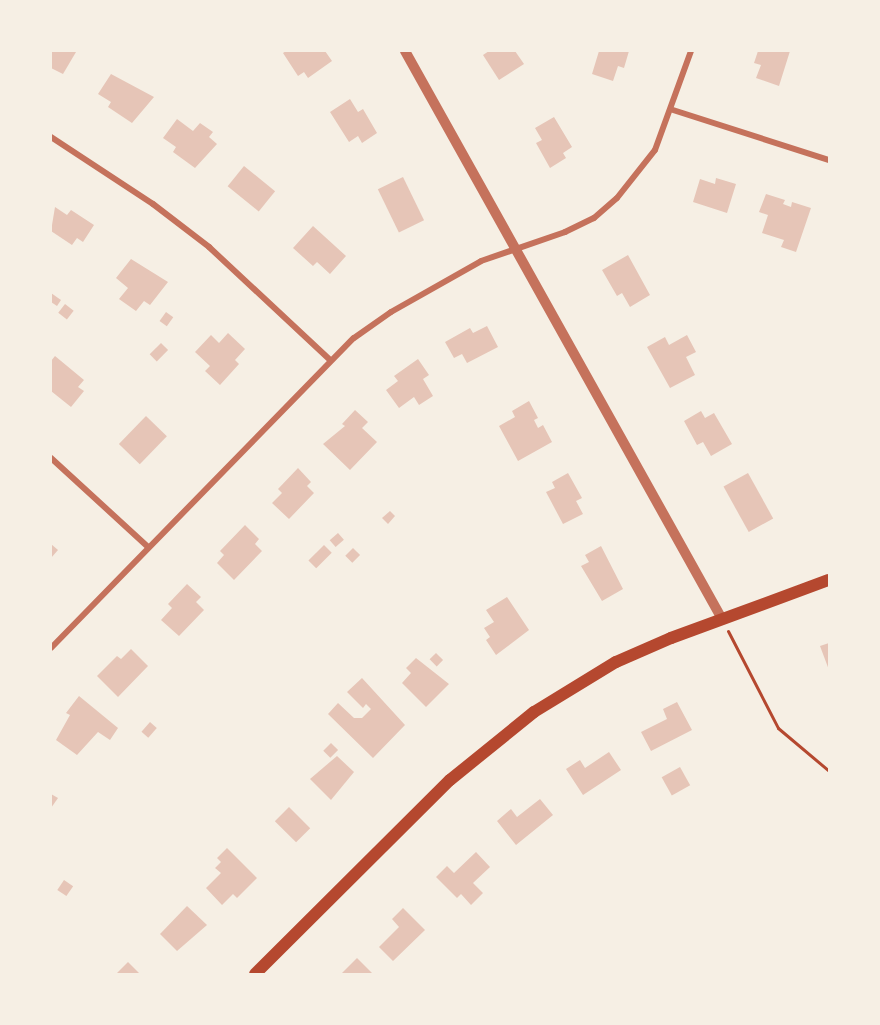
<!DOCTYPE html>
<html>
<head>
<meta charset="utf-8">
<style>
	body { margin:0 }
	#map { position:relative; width:880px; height:1025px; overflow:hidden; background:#f6efe4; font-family:"Nunito Sans",sans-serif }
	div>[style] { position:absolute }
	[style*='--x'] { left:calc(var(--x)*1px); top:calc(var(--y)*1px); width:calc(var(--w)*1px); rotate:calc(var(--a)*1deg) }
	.building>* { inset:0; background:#e6c5b7; transform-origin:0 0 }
	.path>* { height:3px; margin:-1.5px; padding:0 1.5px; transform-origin:1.5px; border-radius:1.5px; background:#b5482f }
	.minor>* { height:6px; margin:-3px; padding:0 3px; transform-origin:3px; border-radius:3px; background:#c5725c }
	.tertiary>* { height:10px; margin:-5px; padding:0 5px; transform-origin:5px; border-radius:5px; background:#c5725c }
	.secondary>* { height:12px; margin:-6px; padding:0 6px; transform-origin:6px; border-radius:6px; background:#b5482f }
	span { translate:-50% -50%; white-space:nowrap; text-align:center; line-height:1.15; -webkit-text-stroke:4.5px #f6efe4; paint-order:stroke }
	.frame { position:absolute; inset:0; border:52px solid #f6efe4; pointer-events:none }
</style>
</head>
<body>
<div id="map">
	<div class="building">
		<div style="clip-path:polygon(51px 51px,76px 52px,63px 74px,51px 68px)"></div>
		<div style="clip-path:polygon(286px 51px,325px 51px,332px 61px,308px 78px,304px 72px,298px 76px,283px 53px)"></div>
		<div style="clip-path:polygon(489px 51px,515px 51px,524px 64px,499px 80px,483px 55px)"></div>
		<div style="clip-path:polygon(599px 51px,629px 51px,624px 68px,618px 66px,613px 81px,592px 74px)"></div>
		<div style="clip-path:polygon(758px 51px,790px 51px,779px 86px,756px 78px,761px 65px,754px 63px)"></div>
		<div style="clip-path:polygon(111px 74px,154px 97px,132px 123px,108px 107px,111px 102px,98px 94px)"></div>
		<div style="clip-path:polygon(350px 99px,358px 112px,363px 109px,377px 133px,362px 143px,358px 136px,349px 142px,330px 112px)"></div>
		<div style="clip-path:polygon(554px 117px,572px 147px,563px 153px,566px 158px,550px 168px,536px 143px,542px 140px,535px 128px)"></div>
		<div style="clip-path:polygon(177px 119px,193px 131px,200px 123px,213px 132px,209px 137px,217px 144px,195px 168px,173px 152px,176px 147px,163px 138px)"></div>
		<div style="left:244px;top:166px;width:40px;height:26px;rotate:39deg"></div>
		<div style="left:403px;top:177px;width:48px;height:28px;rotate:64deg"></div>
		<div style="clip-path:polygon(716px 178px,736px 184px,727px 213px,693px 202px,700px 179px,715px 184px)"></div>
		<div style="clip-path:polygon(766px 194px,785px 200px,783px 204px,791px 207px,792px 202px,811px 208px,796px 252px,781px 247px,784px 240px,762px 233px,768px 215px,759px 212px)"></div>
		<div style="clip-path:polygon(55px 207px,67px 215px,71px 210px,94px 225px,83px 242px,77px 238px,72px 245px,51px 231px)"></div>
		<div style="clip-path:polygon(313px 226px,346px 256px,330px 274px,317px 262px,313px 266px,293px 248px)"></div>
		<div style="clip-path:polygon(628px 255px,650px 295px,630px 307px,622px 293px,617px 296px,602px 270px)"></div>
		<div style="clip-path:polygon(131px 259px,168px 282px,150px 305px,144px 301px,136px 311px,119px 299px,128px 288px,116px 278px)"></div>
		<div style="clip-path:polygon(51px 293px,61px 300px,57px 306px,51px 302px)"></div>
		<div style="left:65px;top:304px;width:11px;height:11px;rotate:38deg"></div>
		<div style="left:166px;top:312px;width:9px;height:11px;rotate:36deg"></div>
		<div style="clip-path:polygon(487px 326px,498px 347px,467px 363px,462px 354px,454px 358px,445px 342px,470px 328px,473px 333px)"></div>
		<div style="clip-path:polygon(228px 333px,245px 349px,235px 360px,239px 364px,220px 385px,205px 371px,210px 366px,195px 352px,211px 335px,219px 343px)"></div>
		<div style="clip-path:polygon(687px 335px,696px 352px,686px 357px,695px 375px,670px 388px,647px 347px,665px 337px,669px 345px)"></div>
		<div style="left:161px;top:343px;width:10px;height:16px;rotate:45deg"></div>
		<div style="clip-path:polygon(55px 356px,84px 380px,78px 387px,84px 391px,71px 407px,51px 391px,51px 361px)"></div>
		<div style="clip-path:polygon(418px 359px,429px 375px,423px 379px,433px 396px,419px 405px,414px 397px,399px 408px,386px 390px,398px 381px,394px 376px)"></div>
		<div style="clip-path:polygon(529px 401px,538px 418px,534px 420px,538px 428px,543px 425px,552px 442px,518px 461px,499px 426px,515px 417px,512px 411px)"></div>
		<div style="clip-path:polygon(355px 410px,368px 422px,362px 428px,377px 442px,350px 470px,323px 444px,345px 426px,342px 424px)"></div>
		<div style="clip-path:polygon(701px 411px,705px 418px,714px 413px,732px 444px,711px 456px,703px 442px,697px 445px,684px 421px)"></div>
		<div style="left:146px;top:416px;width:29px;height:39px;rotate:44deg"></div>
		<div style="clip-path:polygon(298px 468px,311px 482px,307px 486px,314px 493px,289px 519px,272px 503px,282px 493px,278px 489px)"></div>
		<div style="clip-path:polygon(568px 473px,582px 498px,576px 501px,583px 514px,563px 524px,546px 492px,555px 488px,552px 482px)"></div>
		<div style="left:748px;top:473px;width:52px;height:28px;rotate:61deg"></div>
		<div style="clip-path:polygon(390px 511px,395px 516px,388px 524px,382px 518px)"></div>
		<div style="clip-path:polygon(245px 525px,259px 539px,255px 544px,262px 551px,234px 580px,217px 563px,224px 555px,220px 551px)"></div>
		<div style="left:338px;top:533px;width:9px;height:11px;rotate:49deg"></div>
		<div style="clip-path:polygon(51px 544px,58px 550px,51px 558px)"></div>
		<div style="left:324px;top:545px;width:11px;height:22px;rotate:45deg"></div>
		<div style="clip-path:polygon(601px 546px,623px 589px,602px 601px,581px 566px,589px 562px,585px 555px)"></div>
		<div style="left:353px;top:548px;width:10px;height:11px;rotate:45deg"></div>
		<div style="clip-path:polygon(187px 584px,201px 597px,196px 602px,204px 610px,179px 636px,161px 620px,172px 608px,168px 604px)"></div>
		<div style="clip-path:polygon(507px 597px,529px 630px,496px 655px,486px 640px,490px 637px,484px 628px,494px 622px,486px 610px)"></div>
		<div style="clip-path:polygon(829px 643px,829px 670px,820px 646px)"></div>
		<div style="clip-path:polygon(131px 649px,148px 666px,118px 697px,97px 676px,117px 656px,121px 659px)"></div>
		<div style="left:436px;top:653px;width:10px;height:9px;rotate:45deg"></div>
		<div style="clip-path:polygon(416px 658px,449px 684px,426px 707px,402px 683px,411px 673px,406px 668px)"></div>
		<div style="clip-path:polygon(362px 678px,405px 725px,373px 758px,328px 714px,338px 703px,354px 718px,362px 718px,371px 709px,366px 704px,363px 708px,347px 692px)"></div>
		<div style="clip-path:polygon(79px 696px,118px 728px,110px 740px,98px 732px,77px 755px,56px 740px,70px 715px,66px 713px)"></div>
		<div style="clip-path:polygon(677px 702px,692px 730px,651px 751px,641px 732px,667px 719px,663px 709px)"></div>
		<div style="left:150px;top:722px;width:9px;height:13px;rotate:41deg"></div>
		<div style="left:331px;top:743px;width:10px;height:11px;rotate:45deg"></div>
		<div style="clip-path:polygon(609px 752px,621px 770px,583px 795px,566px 769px,580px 760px,585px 768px)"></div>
		<div style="clip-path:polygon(337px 756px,354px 772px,331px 800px,310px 779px)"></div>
		<div style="left:680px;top:767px;width:21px;height:21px;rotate:61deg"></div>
		<div style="clip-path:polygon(51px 794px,58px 798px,51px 808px)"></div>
		<div style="clip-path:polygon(540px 799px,553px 815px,516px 845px,497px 821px,511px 809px,517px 817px)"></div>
		<div style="left:289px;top:807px;width:30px;height:20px;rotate:45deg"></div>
		<div style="clip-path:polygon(227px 848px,257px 878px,237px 898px,233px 894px,222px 905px,206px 888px,221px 873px,215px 868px,221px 862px,217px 858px)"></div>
		<div style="clip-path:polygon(476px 852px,490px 867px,473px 883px,483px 893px,471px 905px,461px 894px,457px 898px,436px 877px,447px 866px,454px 873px)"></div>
		<div style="left:64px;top:880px;width:11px;height:12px;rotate:34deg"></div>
		<div style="clip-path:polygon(187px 906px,207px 925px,177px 951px,160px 934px)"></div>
		<div style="clip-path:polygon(403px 908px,425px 930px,393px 961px,379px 947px,399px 927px,392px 919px)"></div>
		<div style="clip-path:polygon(357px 958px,373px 974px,341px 974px)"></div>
		<div style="clip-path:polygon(128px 962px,140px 974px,116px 974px)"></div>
	</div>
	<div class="path">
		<div style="--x:728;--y:631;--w:109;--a:62.7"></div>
		<div style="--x:778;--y:728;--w:67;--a:40.1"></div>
	</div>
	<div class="minor">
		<div style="--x:673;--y:110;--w:164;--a:17.8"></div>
		<div style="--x:51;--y:137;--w:122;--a:33.3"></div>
		<div style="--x:153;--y:204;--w:71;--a:37.5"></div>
		<div style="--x:209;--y:247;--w:166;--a:43"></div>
		<div style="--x:51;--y:458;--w:132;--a:42.5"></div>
		<div style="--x:51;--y:648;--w:433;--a:-45.7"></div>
		<div style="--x:354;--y:338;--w:45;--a:-35.1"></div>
		<div style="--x:391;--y:312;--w:103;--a:-29.5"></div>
		<div style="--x:481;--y:261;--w:89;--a:-19"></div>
		<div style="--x:565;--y:232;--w:32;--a:-26"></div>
		<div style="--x:594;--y:218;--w:30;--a:-41"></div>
		<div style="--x:617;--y:198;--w:61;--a:-51.6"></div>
		<div style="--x:655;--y:150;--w:105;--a:-70"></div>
	</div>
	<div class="tertiary">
		<div style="--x:405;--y:51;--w:650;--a:60.83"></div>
	</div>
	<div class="secondary">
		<div style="--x:255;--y:974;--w:275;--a:-44.9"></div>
		<div style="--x:450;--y:780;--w:108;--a:-39"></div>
		<div style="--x:534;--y:712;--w:96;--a:-31.4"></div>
		<div style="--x:616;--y:662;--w:60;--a:-23.6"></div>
		<div style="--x:671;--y:638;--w:168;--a:-20.2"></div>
	</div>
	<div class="frame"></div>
</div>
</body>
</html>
